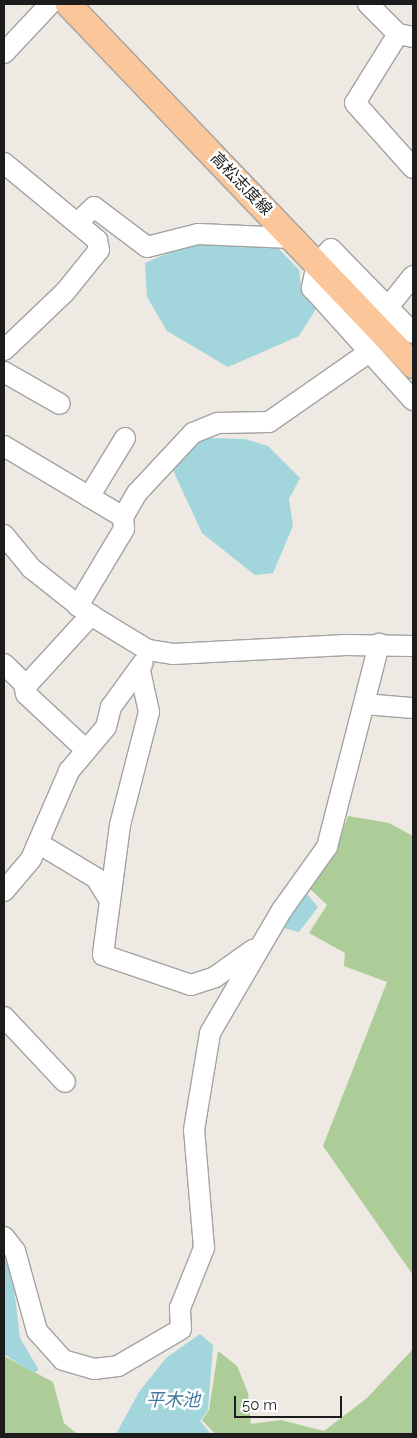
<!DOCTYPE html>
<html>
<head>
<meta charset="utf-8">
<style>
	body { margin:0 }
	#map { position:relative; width:417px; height:1438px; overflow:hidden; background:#eee9e2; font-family:Raleway,"Noto Sans JP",sans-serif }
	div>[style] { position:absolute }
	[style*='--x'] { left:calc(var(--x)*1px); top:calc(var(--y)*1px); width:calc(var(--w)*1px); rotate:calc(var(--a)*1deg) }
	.forest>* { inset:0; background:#accd97 }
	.water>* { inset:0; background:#a2d5dc }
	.roads { filter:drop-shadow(1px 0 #a3a3a3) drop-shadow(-1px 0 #a3a3a3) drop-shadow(0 1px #a3a3a3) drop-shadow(0 -1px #a3a3a3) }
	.minor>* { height:20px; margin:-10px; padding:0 10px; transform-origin:10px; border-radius:10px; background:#fff }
	.major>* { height:25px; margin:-12.5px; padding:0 12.5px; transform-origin:12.5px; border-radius:12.5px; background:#fbc79a }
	span { translate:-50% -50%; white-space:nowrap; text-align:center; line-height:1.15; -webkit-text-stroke:5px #fff; paint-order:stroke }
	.street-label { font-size:16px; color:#1c1c1c }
	.water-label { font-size:18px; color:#44789c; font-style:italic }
	.frame { position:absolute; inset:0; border:5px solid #1c1c1c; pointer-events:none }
	.scale { position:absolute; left:234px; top:1396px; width:108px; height:22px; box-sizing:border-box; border:2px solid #1c1c1c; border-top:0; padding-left:6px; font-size:15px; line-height:18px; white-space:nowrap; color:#1c1c1c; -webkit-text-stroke:4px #fff; paint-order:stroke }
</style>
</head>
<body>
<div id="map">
	<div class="forest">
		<div style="clip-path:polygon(348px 816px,389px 823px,413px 836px,413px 1275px,323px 1146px,387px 982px,344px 966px,345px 953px,309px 933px,327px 905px,307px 886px,338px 844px)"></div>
		<div style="clip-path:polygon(413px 1349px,413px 1434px,215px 1434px,202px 1420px,209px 1410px,218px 1351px,237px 1366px,248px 1393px,251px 1424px,281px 1420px,324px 1431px,367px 1398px)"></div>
		<div style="clip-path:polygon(4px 1356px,53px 1382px,64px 1423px,77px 1434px,4px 1434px)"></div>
	</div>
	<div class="water">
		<div style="clip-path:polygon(214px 242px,275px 245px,299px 270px,301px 288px,317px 307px,299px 336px,228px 367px,167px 331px,147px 297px,145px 263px,189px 244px)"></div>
		<div style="clip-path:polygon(209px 438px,245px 439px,268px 446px,300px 478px,289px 499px,293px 526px,273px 573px,255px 575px,202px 533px,171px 466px,194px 443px)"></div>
		<div style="clip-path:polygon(306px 893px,318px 907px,299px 932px,279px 927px)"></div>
		<div style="clip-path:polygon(4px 1257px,13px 1279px,20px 1338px,39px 1370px,33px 1373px,4px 1354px)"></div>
		<div style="clip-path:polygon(200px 1334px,213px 1345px,208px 1410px,200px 1421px,211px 1434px,116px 1434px,139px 1392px,166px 1358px)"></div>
	</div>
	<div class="roads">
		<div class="minor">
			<div style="--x:368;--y:4;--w:42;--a:45"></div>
			<div style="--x:398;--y:34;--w:15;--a:11"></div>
			<div style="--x:398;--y:34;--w:81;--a:121.9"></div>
			<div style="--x:355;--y:103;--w:87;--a:48.3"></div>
			<div style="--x:4;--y:53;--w:67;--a:-46.8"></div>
			<div style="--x:4;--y:163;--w:121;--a:39.6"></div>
			<div style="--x:97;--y:240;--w:10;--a:79"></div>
			<div style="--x:99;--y:250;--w:54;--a:129"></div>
			<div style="--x:65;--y:292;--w:84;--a:136.4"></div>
			<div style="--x:77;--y:223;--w:23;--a:-43"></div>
			<div style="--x:94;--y:207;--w:66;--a:37"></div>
			<div style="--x:147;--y:247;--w:53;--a:-14.3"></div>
			<div style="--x:198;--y:234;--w:94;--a:2.4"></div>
			<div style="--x:388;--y:307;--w:40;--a:-51"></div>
			<div style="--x:413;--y:333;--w:117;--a:-134.3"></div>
			<div style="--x:331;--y:249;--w:21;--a:133"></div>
			<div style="--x:317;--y:264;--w:25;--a:102"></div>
			<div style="--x:312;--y:288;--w:151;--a:48"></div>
			<div style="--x:4;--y:372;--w:64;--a:29.7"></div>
			<div style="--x:4;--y:446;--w:139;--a:30.8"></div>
			<div style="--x:123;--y:517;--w:12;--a:85"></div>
			<div style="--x:124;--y:529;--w:90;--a:120.9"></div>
			<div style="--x:89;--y:497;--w:69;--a:-58.6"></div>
			<div style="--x:123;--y:517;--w:28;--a:-60"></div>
			<div style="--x:137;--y:493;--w:82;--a:-47"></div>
			<div style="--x:193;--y:433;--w:27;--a:-22"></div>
			<div style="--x:218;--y:423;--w:51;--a:-1.1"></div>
			<div style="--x:269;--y:422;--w:121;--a:-34.9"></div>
			<div style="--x:4;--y:535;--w:43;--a:50.7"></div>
			<div style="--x:31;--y:568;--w:74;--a:38.4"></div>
			<div style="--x:89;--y:614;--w:69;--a:31.4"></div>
			<div style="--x:148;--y:650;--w:25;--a:9"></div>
			<div style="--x:173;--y:654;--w:173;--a:-3"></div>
			<div style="--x:346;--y:645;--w:67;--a:0.9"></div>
			<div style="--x:4;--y:664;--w:28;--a:44"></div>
			<div style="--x:24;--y:683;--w:11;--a:80"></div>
			<div style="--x:26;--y:694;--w:82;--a:43"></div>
			<div style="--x:140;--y:671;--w:42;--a:77.6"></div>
			<div style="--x:149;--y:712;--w:117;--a:104.4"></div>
			<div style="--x:120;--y:825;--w:131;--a:97.5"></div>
			<div style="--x:103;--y:955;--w:93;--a:18.8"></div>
			<div style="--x:191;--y:985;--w:25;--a:-18"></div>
			<div style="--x:215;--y:977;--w:47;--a:-35.4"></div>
			<div style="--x:25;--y:687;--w:98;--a:-47.5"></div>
			<div style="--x:365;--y:704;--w:48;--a:4.8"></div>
			<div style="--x:38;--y:843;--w:68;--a:31.1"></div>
			<div style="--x:96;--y:878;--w:22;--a:58"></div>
			<div style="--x:4;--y:891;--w:42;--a:-49.8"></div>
			<div style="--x:31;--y:859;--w:96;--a:-66.6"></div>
			<div style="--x:69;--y:771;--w:57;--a:-49.9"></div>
			<div style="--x:106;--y:727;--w:21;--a:-76"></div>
			<div style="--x:111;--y:707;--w:54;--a:-54"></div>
			<div style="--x:4;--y:1017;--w:89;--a:46.8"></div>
			<div style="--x:4;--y:1237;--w:18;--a:52"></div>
			<div style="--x:15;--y:1251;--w:83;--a:74.6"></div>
			<div style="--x:37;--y:1331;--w:39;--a:48"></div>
			<div style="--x:63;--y:1360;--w:32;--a:16"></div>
			<div style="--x:94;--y:1369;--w:24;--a:-7"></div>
			<div style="--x:118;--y:1366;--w:73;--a:-30.4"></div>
			<div style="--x:181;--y:1329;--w:21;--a:-93"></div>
			<div style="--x:180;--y:1308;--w:65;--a:-68.2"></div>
			<div style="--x:204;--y:1248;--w:118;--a:-94.8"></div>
			<div style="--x:194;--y:1130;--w:98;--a:-80.6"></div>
			<div style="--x:210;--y:1033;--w:143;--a:-59.7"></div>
			<div style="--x:282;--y:910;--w:77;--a:-54.5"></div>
			<div style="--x:327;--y:847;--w:210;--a:-75.6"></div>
		</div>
		<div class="major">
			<div style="--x:68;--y:4;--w:499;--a:46.3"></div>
		</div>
	</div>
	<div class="street-label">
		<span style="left:241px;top:184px;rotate:46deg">高松志度線</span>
	</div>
	<div class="water-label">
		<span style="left:173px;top:1400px">平木池</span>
	</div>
	<div class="frame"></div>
	<div class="scale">50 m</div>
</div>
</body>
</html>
